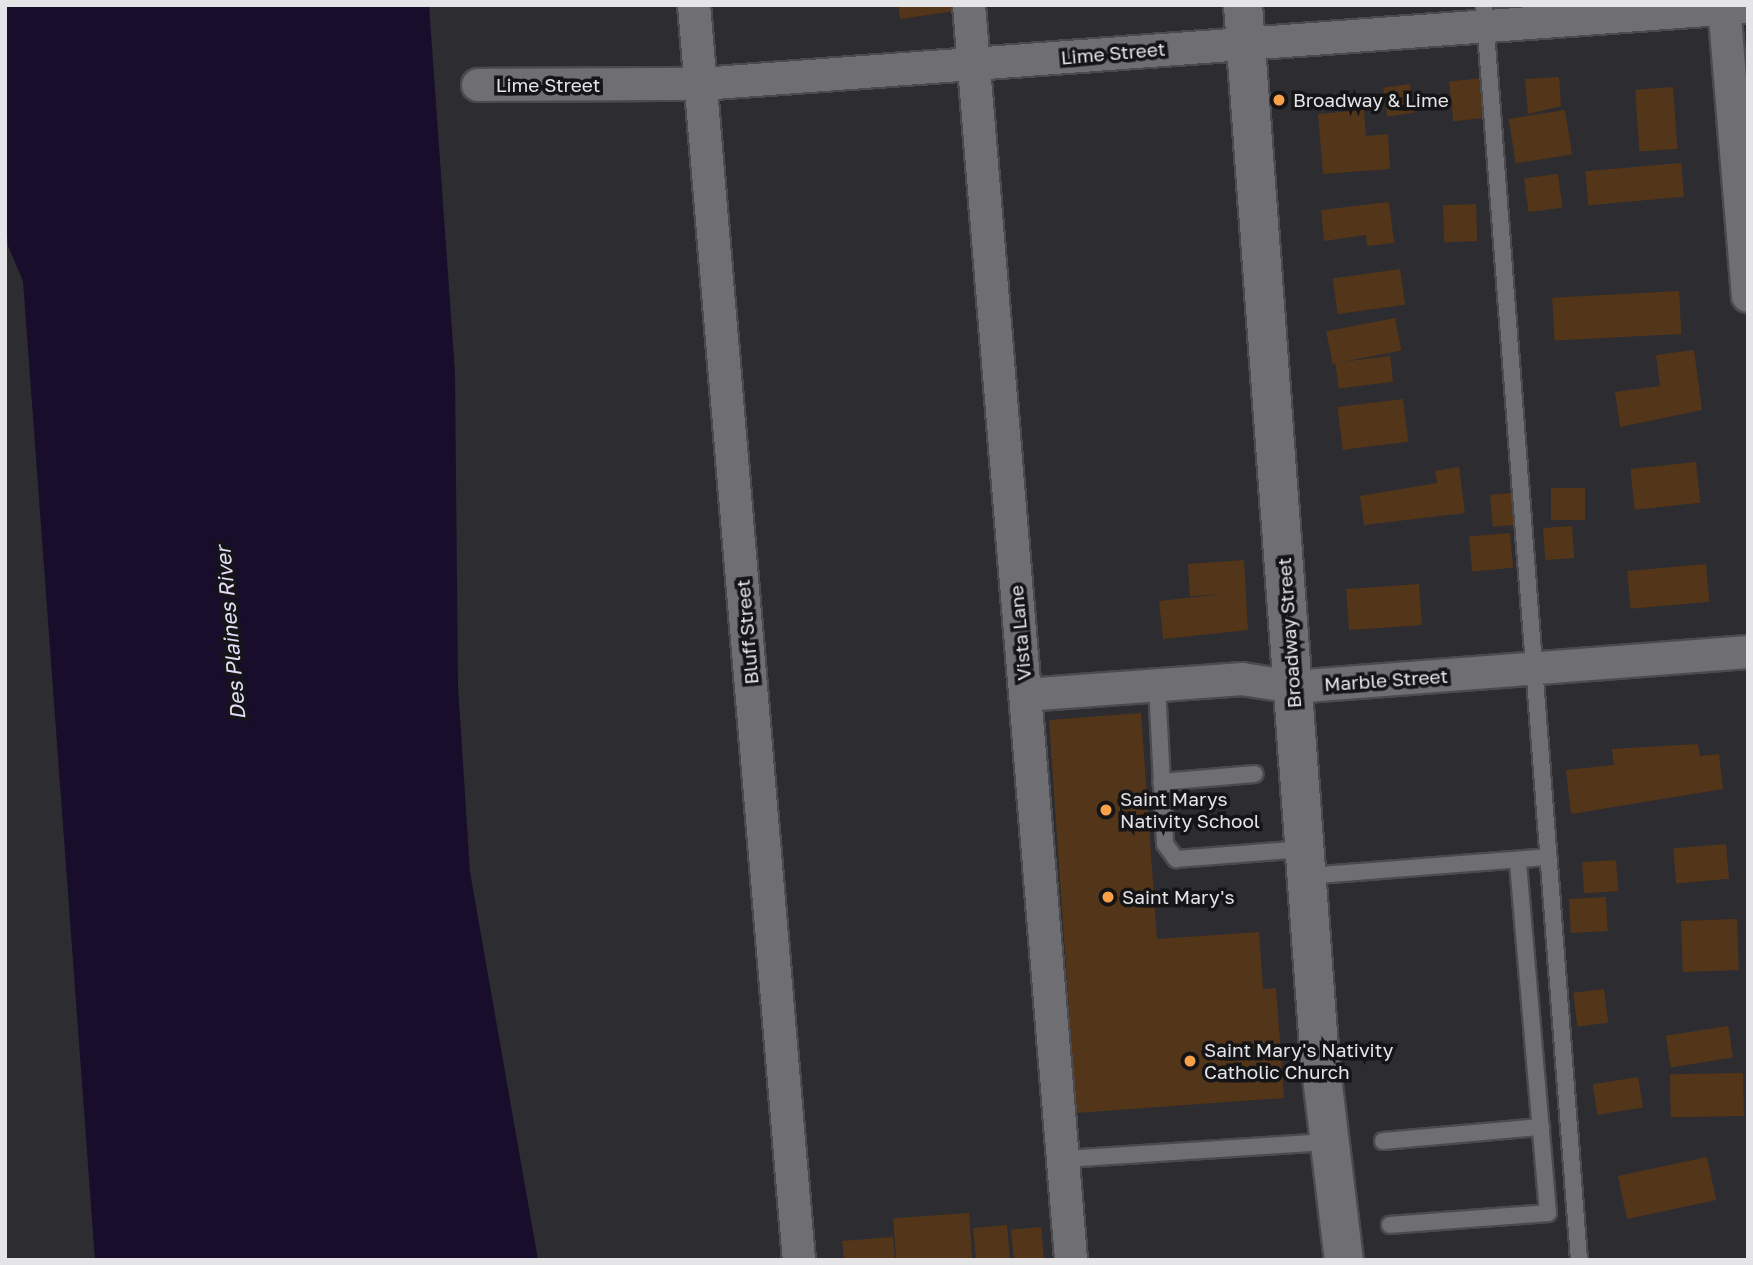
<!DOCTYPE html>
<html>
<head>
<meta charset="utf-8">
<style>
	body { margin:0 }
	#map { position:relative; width:1753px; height:1265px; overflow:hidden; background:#2d2c30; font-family:"Golos Text",sans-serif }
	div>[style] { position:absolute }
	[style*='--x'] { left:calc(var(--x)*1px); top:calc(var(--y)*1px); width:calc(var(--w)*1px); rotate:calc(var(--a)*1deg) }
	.water>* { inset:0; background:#180d2b }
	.building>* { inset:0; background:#53361a; transform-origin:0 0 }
	.roads { filter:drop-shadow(2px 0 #4b4a4e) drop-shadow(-2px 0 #4b4a4e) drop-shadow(0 2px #4b4a4e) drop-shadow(0 -2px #4b4a4e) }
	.service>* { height:16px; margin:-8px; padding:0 8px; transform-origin:8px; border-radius:8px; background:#6f6e72 }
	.minor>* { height:32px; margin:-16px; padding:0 16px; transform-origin:16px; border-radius:16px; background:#6f6e72 }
	.tertiary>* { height:38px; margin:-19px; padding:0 19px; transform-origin:19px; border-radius:19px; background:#6f6e72 }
	.dots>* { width:19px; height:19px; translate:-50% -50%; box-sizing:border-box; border:4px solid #151517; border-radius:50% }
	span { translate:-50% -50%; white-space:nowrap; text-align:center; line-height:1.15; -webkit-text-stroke:7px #151517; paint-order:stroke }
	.street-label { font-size:19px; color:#e5e4e7 }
	.poi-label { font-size:19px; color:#e5e4e7 }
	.left { translate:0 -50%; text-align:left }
	.water-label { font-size:21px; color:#e4ddf7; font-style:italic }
	.frame { position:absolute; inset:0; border:7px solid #e5e4e7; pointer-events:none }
</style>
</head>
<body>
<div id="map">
	<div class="water">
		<div style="clip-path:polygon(5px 5px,429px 5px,455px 373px,458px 686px,470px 872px,538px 1260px,95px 1260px,23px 281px,8px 246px,5px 213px)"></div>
	</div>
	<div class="building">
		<div style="clip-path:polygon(898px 5px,954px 5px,955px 11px,900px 19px)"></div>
		<div style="clip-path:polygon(1559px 77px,1561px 106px,1528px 114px,1525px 79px)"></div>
		<div style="left:1483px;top:78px;width:40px;height:34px;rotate:84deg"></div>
		<div style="left:1410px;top:84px;width:29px;height:27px;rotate:82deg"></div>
		<div style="left:1673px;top:87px;width:62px;height:38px;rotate:86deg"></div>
		<div style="clip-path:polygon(1364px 110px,1366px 136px,1388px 134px,1390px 169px,1323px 174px,1318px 114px)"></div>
		<div style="left:1565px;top:110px;width:45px;height:57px;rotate:81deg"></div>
		<div style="left:1681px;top:163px;width:34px;height:96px;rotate:85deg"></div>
		<div style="left:1558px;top:174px;width:34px;height:34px;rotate:83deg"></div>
		<div style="clip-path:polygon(1389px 202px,1394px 243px,1367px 246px,1366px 235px,1324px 241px,1321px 210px)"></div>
		<div style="left:1476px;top:204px;width:37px;height:33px;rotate:88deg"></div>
		<div style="left:1400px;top:269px;width:36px;height:68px;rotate:82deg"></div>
		<div style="left:1679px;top:291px;width:43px;height:127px;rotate:87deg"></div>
		<div style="left:1395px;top:318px;width:33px;height:70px;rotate:79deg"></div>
		<div style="clip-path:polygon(1694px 350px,1702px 410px,1620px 427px,1615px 392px,1660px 386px,1656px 355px)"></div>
		<div style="left:1390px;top:356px;width:26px;height:55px;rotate:83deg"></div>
		<div style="left:1403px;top:399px;width:43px;height:66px;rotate:83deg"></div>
		<div style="left:1696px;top:462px;width:41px;height:66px;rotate:84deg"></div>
		<div style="clip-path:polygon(1459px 467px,1465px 513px,1364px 525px,1360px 496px,1437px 483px,1435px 471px)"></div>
		<div style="left:1585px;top:488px;width:32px;height:34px;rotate:90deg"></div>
		<div style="left:1511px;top:493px;width:32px;height:21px;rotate:85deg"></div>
		<div style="left:1572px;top:526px;width:32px;height:29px;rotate:86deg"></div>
		<div style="left:1510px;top:533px;width:35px;height:41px;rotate:85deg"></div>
		<div style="clip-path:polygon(1244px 560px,1248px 630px,1163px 639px,1159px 601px,1223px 594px,1190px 596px,1188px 564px)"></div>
		<div style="left:1706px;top:564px;width:38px;height:79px;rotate:85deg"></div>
		<div style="left:1419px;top:584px;width:41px;height:73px;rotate:86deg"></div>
		<div style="clip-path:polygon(1141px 713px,1157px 939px,1259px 932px,1263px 989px,1276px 988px,1284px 1098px,1076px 1113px,1049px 720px)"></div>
		<div style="clip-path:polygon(1698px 744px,1700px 756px,1719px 754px,1723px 789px,1571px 814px,1566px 770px,1614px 765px,1612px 749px)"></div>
		<div style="left:1726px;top:844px;width:35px;height:53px;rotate:85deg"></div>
		<div style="left:1616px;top:860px;width:31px;height:34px;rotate:86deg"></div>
		<div style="left:1606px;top:897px;width:34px;height:37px;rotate:87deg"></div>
		<div style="left:1737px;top:919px;width:51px;height:56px;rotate:88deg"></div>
		<div style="left:1604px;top:989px;width:34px;height:31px;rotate:83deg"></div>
		<div style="left:1728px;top:1026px;width:32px;height:63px;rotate:81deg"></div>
		<div style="left:1743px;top:1073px;width:43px;height:73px;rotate:89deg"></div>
		<div style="left:1638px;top:1077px;width:31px;height:46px;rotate:81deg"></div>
		<div style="left:1707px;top:1157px;width:44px;height:91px;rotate:78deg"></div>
		<div style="left:969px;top:1213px;width:47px;height:76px;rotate:86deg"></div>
		<div style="left:1007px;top:1225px;width:35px;height:34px;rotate:85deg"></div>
		<div style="left:1041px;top:1227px;width:33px;height:30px;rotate:85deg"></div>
		<div style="clip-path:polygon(893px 1237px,895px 1260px,844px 1260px,842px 1241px)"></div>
	</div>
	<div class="roads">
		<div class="service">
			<div style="--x:1484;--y:5;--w:1259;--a:85.67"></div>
			<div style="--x:1157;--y:685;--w:159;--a:87.1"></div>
			<div style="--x:1165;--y:844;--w:19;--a:54"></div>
			<div style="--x:1176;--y:859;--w:128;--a:-4.5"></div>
			<div style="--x:1161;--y:782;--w:94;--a:-4.9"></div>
			<div style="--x:1307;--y:876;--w:242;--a:-4.5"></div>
			<div style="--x:1383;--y:1141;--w:159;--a:-5.1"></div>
			<div style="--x:1065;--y:1159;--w:266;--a:-3.7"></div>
			<div style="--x:1390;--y:1225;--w:158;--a:-4.3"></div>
			<div style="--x:1548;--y:1213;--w:354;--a:-94.9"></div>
		</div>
		<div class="minor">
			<div style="--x:694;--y:5;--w:1259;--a:85.22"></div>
			<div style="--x:969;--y:5;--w:1259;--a:85.35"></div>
			<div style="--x:1724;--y:5;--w:292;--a:85.3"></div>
			<div style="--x:478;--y:85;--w:223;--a:-0.3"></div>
			<div style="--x:701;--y:84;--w:1050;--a:-4.21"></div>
			<div style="--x:1025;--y:695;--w:218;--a:-4.2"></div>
			<div style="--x:1242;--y:679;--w:52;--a:8.9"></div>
			<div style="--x:1293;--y:687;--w:456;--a:-4.4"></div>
		</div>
		<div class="tertiary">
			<div style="--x:1243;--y:5;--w:1058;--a:85.83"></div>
			<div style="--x:1320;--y:1060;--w:201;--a:83.2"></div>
		</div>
	</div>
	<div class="dots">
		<div style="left:1279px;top:100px;background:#f8a14a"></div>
		<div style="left:1106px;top:810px;background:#f8a14a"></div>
		<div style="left:1108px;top:897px;background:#f8a14a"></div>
		<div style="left:1190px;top:1061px;background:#f8a14a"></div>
	</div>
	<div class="street-label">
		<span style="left:1113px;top:53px;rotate:-5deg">Lime Street</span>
		<span style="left:548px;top:85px">Lime Street</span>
		<span style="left:747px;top:632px;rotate:-95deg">Bluff Street</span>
		<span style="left:1020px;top:633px;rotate:-95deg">Vista Lane</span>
		<span style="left:1289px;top:633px;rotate:-94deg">Broadway Street</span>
		<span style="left:1386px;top:680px;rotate:-4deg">Marble Street</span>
	</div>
	<div class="poi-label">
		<span class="left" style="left:1293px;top:100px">Broadway &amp; Lime</span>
		<span class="left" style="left:1120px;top:810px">Saint Marys<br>Nativity School</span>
		<span class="left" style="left:1122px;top:897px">Saint Mary's</span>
		<span class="left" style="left:1204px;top:1061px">Saint Mary's Nativity<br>Catholic Church</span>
	</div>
	<div class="water-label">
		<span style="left:230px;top:633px;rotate:-95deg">Des Plaines River</span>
	</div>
	<div class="frame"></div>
</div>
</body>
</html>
